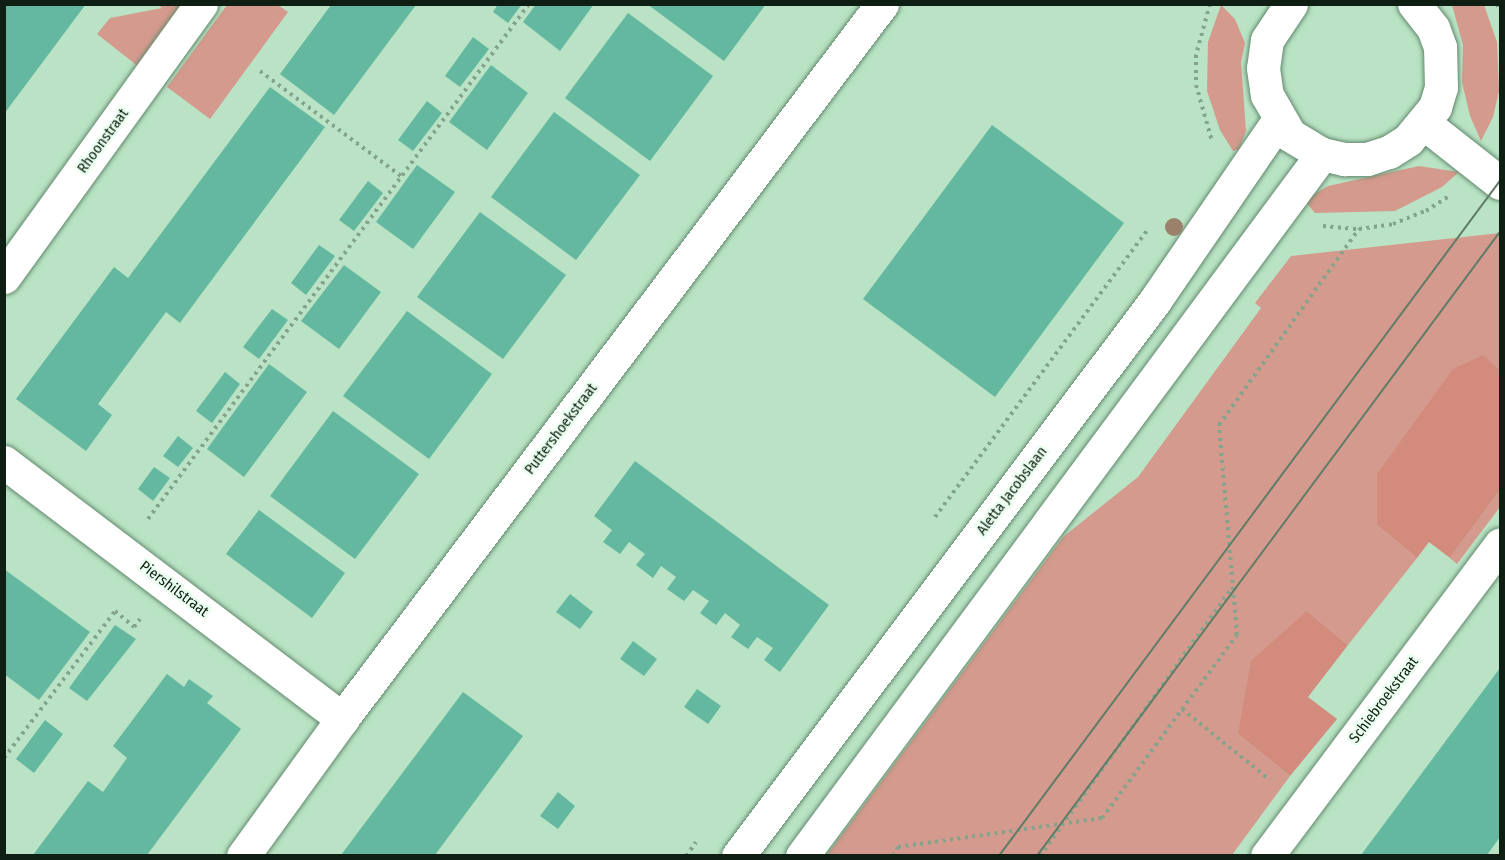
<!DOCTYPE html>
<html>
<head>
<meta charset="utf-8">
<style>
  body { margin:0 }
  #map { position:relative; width:1505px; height:860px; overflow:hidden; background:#b9e3c4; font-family:"Fira Sans Condensed",sans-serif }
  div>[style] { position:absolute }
  .green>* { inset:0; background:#d49a8d }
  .forest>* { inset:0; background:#d28b7c }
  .building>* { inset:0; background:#64b89f }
  .path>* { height:4px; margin-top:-2px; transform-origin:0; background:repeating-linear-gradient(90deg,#83a48b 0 3px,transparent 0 7.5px) }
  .roads { filter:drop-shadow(0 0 2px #62896d) drop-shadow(0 0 2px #62896d) }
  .minor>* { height:33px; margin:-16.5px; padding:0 16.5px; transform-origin:16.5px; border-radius:16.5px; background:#fff }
  .tram>* { height:1.5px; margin:-0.75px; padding:0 0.75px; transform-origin:0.75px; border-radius:0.75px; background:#607c67 }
  .trees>* { width:18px; height:18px; margin:-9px; border-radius:50%; background:#9c816a }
  span { translate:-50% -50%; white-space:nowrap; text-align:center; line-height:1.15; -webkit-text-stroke:5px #e9feee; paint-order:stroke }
  .street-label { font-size:15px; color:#0f1e13 }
  .frame { position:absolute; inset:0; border:6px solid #0f1e13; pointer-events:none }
</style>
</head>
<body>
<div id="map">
  <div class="green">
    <div style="clip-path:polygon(158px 5px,186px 5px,139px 67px,97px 34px,110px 18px,162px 8px)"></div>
    <div style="clip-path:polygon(227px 5px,278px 5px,288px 12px,210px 119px,167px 87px)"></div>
    <div style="clip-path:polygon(1221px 5px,1235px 19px,1245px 43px,1241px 62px,1246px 131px,1239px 149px,1233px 151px,1220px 130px,1207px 91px,1208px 42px)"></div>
    <div style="clip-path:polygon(1452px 5px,1484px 5px,1497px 42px,1499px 91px,1493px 117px,1481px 141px,1470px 116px,1462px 82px,1463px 45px)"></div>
    <div style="clip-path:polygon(1419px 166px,1459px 172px,1442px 187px,1395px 211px,1315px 213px,1304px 200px,1328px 186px)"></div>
    <div style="clip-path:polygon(1500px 233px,1500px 370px,1483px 356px,1377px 525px,1417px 558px,1348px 645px,1307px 611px,1238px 734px,1290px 776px,1232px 855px,826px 856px,1063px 537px,1138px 477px,1261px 308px,1255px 303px,1291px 256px)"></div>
    <div style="clip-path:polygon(1500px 490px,1500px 507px,1457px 564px,1450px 558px)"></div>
  </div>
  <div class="forest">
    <div style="clip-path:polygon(1483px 355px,1500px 370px,1500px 490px,1450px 558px,1429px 542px,1417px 558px,1377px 525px,1377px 474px,1453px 369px)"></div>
    <div style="clip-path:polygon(1307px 611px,1348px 645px,1308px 697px,1337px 719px,1290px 776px,1238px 734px,1251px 661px)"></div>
  </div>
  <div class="building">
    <div style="clip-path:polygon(4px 4px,86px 4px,4px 114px)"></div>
    <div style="clip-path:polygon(498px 4px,522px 4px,508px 23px,493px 12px)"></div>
    <div style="clip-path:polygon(536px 4px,594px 4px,560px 51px,523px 22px)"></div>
    <div style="clip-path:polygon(647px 4px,766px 4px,724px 61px)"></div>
    <div style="clip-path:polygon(331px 5px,416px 5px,334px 115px,280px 74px)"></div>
    <div style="clip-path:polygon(628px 13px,713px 76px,650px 161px,565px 98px)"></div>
    <div style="clip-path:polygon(473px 37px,489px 49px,460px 87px,445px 76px)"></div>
    <div style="clip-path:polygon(491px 65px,528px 93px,487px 150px,449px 122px)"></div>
    <div style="clip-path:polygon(270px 87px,325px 127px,182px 320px,180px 323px,166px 312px,98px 404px,112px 415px,86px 451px,16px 399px,114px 267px,128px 278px)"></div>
    <div style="clip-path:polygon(427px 101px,442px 113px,413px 151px,398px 140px)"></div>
    <div style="clip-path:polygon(554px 112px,640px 175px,576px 260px,491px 197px)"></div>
    <div style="clip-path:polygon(992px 125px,1124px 223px,995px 397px,863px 299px)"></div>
    <div style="clip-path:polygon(417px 165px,455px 192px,413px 249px,376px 222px)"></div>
    <div style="clip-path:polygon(368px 181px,383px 193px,354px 231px,339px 220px)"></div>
    <div style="clip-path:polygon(480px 212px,566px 275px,503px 359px,417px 297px)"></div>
    <div style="clip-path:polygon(319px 245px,335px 256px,306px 295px,291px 283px)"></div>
    <div style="clip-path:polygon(344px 265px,381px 292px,339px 349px,301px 321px)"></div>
    <div style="clip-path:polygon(272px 309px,288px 320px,259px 359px,243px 347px)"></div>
    <div style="clip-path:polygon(407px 311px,492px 374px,429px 459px,343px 396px)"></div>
    <div style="clip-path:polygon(269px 364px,307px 392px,244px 477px,207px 449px)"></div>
    <div style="clip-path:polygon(225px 372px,240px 384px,212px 423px,196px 411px)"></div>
    <div style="clip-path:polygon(333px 411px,419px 474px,355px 559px,270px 496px)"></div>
    <div style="clip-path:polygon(178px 436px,193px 448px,178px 467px,163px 456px)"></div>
    <div style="clip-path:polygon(635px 461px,829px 605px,780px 672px,764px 660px,773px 648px,757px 637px,748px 649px,731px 637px,740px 625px,725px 613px,716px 625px,700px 613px,709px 601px,693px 590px,684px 601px,667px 589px,676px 577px,661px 566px,653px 578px,636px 565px,645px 554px,629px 542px,620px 554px,603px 542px,612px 530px,594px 516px)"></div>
    <div style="clip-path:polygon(154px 467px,170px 478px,153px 501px,138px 489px)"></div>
    <div style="clip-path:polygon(259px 510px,345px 573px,312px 618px,226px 554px)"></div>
    <div style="clip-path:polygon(4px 569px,90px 632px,39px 700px,4px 674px)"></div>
    <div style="clip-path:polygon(570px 594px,593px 612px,580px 629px,556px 612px)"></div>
    <div style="clip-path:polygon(115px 625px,136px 639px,87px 701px,69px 688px)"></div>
    <div style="clip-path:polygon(633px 641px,657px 659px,644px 676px,620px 659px)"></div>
    <div style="clip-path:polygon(1500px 668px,1500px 837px,1487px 855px,1361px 855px)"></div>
    <div style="clip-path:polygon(167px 674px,184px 687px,189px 679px,213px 696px,207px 703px,241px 729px,147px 855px,33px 855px,88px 781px,103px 792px,127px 758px,113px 746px)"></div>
    <div style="clip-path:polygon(697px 689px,721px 706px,708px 724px,684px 707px)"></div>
    <div style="clip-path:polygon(463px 692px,523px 736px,435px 855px,341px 855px)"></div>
    <div style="clip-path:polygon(45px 720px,63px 734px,34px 773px,16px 759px)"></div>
    <div style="clip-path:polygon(558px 792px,575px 806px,558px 829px,540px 816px)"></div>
  </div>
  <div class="path">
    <div style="left:1210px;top:4px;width:53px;rotate:105.4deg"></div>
    <div style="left:1196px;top:55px;width:30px;rotate:90deg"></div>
    <div style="left:1196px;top:85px;width:58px;rotate:74.1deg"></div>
    <div style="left:1497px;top:4px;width:7px;rotate:63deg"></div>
    <div style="left:260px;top:71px;width:176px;rotate:36.7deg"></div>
    <div style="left:1323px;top:226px;width:36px;rotate:5deg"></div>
    <div style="left:1359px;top:229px;width:34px;rotate:-8deg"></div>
    <div style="left:1393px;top:224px;width:35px;rotate:-22deg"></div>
    <div style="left:1426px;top:211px;width:27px;rotate:-33deg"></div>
    <div style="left:935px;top:517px;width:356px;rotate:-53.5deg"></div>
    <div style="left:148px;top:519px;width:641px;rotate:-53.51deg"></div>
    <div style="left:1182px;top:709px;width:113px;rotate:38.9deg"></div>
    <div style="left:4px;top:758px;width:184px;rotate:-52.9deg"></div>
    <div style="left:115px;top:611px;width:25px;rotate:40deg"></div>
    <div style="left:134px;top:627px;width:10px;rotate:-53deg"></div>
    <div style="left:686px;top:856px;width:17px;rotate:-54deg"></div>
    <div style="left:893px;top:856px;width:10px;rotate:-61deg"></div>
    <div style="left:898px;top:847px;width:206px;rotate:-8.1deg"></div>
    <div style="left:1102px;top:818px;width:227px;rotate:-53.6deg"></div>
    <div style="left:1237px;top:635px;width:211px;rotate:-94.9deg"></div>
    <div style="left:1219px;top:425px;width:241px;rotate:-54.5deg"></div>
    <div style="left:1040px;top:856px;width:330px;rotate:-54.4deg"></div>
  </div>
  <div class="roads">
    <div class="minor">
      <div style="left:1291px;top:4px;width:43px;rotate:123.7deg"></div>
      <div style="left:1267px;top:40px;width:28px;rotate:98deg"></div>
      <div style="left:1263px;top:68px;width:27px;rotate:82deg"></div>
      <div style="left:1267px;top:95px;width:46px;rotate:60.1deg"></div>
      <div style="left:1290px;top:135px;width:37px;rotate:31deg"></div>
      <div style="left:1322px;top:154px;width:23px;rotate:13deg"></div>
      <div style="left:1344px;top:159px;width:23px"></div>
      <div style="left:1367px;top:159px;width:23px;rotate:-18deg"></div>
      <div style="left:1389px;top:152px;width:22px;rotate:-32deg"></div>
      <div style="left:1408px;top:140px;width:43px;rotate:-50.7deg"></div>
      <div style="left:1435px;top:107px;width:21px;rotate:-73deg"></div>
      <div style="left:1441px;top:87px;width:40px;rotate:-91.4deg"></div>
      <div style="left:1440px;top:47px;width:20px;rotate:-110deg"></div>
      <div style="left:1433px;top:28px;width:31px;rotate:-128deg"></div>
      <div style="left:1425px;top:124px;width:95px;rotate:38.2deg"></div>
      <div style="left:4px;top:277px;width:337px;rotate:-54.2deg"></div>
      <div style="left:4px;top:462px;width:425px;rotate:37.2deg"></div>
      <div style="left:243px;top:856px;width:169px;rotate:-54.1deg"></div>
      <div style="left:342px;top:719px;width:896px;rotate:-52.94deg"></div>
      <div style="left:738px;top:856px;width:693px;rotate:-53.1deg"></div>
      <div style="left:1154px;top:302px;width:219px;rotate:-55.6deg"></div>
      <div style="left:802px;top:856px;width:874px;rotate:-53.47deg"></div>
      <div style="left:1267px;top:856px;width:389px;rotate:-53.2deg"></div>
    </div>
  </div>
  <div class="tram">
    <div style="left:999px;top:856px;width:841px;rotate:-53.42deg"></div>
    <div style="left:1037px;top:856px;width:777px;rotate:-53.43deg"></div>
  </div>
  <div class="trees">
    <div style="left:1174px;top:227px"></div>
  </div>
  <div class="street-label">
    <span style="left:103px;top:141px;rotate:-54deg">Rhoonstraat</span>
    <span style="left:561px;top:429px;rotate:-53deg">Puttershoekstraat</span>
    <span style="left:1012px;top:491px;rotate:-53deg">Aletta Jacobslaan</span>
    <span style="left:174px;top:589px;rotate:37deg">Piershilstraat</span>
    <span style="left:1384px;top:700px;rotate:-53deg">Schiebroekstraat</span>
  </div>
  <div class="frame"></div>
</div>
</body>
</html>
